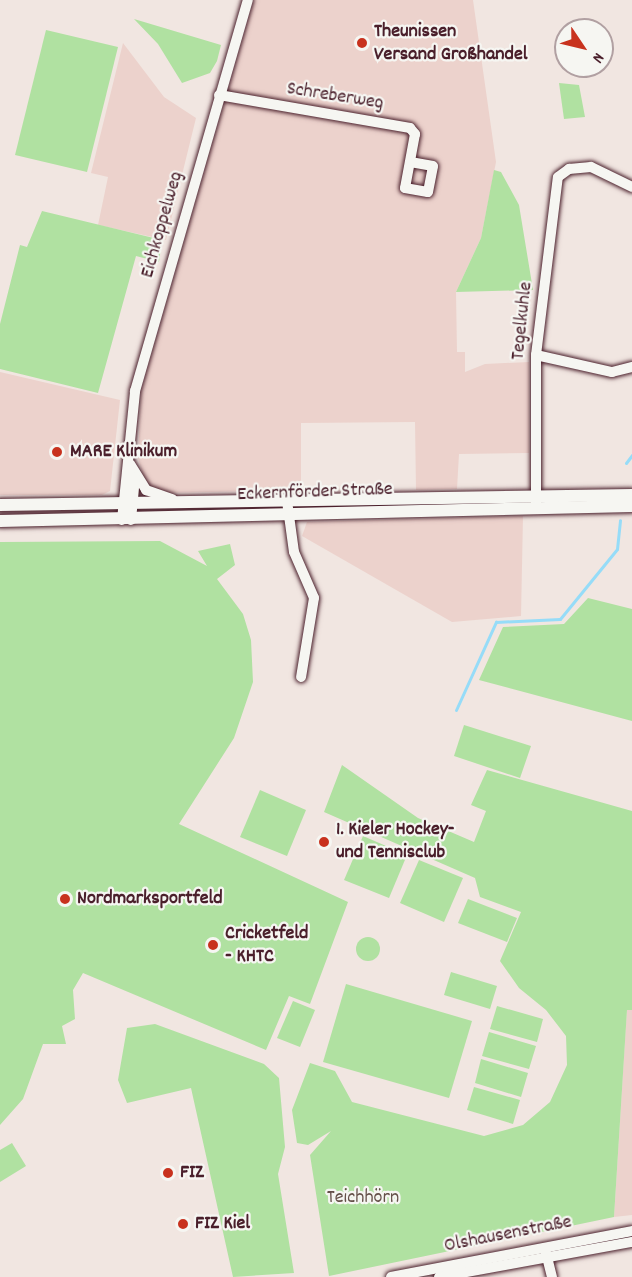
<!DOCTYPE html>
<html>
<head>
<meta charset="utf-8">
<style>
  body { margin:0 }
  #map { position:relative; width:632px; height:1277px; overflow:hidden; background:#f1e6e1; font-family:Dekko,sans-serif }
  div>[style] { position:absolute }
  .built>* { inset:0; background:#ecd2cc }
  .green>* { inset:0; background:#b0e1a1 }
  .round { border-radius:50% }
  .stream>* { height:3px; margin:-1.5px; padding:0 1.5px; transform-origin:1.5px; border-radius:1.5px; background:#96dcf8 }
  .roads { filter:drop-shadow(0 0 2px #4a1f2b) drop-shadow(0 0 2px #4a1f2b) }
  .minor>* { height:10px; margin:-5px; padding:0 5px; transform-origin:5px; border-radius:5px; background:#f6f6f2 }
  .major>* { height:12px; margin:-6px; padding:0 6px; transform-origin:6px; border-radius:6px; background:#f6f6f2 }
  .dots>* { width:16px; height:16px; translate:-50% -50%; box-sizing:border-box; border:3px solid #f6f6f2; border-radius:50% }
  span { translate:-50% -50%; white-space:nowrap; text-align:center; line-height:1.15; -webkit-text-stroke:4.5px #f6f6f2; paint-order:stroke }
  .poi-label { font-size:20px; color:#4a1f2b; font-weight:700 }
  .left { translate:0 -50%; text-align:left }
  .street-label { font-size:20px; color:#4a1f2b }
  .park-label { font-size:20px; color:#645048 }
  .north { position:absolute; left:554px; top:18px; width:60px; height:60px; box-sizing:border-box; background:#f6f6f2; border:2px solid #b1a0a2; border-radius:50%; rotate:125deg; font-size:16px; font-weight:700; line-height:24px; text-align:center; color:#4a1f2b }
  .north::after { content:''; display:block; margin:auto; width:21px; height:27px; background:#c8321e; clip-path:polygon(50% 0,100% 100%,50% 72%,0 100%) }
</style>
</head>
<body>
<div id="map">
  <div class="built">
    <div style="clip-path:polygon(254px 0,473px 0,496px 162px,481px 238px,456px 292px,457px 352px,465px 352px,465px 372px,485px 364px,529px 362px,529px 453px,459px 454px,457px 489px,416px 490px,415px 422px,301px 423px,301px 490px,159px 493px,145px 482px,138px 458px,141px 391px)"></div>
    <div style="clip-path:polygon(123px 43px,164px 97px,196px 118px,166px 240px,98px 225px,108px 177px,91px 173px)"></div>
    <div style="clip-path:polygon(0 372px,120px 400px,110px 491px,102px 495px,0 495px)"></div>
    <div style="clip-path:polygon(523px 516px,521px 616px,452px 622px,302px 536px,307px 522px)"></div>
    <div style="clip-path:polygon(627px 1009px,632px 1010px,632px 1215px,614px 1217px)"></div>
  </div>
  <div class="green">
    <div style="clip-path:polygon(134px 19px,221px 45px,217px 61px,210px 73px,182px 83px,158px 44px)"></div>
    <div style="clip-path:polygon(46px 30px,118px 47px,87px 172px,15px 155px)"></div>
    <div style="clip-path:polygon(559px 83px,579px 85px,585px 117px,564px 119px)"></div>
    <div style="clip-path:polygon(494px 170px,501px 172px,519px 205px,533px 290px,456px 292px,481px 238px)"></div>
    <div style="clip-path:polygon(42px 211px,162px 240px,159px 262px,136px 256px,98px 393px,0 369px,0 324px,20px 245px,27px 247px)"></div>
    <div style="clip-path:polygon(160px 541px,207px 566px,198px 551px,230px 544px,235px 565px,217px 579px,243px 614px,251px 640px,253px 682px,234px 738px,179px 824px,348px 902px,310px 1004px,289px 996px,266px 1050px,83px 973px,73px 990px,75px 1019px,62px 1026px,66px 1044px,43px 1044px,23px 1099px,0 1125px,0 542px)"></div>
    <div style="clip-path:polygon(588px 598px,632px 609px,632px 721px,479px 680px,503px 627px,564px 624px)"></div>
    <div style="clip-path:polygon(464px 725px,531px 746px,520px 778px,454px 756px)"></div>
    <div style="clip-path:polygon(342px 765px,418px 818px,474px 842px,486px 811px,471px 805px,487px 770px,632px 811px,632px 1010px,627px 1010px,614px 1217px,329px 1276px,310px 1155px,331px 1131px,308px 1145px,297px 1143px,292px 1110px,310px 1063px,335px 1071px,352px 1102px,484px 1136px,523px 1125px,550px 1102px,567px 1065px,566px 1036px,546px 1010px,519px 988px,500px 961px,521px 912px,480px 897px,475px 878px,324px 812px)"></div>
    <div style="clip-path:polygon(260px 790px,306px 810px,287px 856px,240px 837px)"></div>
    <div style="clip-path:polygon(363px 836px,407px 855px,389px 898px,344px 880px)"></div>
    <div style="clip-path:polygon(419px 860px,463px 878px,444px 922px,400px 903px)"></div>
    <div style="clip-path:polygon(468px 899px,517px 918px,507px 942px,458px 923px)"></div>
    <div class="round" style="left:356px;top:937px;width:24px;height:24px"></div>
    <div style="clip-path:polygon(451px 972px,497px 986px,490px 1009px,444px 995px)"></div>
    <div style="clip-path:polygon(346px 984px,472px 1021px,449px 1098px,323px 1062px)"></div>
    <div style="clip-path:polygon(293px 1001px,315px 1010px,300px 1047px,277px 1038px)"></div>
    <div style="clip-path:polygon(497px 1006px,543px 1019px,537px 1042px,490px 1029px)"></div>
    <div style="clip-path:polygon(155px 1024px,264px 1064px,279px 1078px,285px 1147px,278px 1174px,294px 1273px,233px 1277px,191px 1088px,127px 1103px,118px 1080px,127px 1028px)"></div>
    <div style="clip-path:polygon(489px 1032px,536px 1046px,529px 1069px,482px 1056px)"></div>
    <div style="clip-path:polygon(481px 1059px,528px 1073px,521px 1097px,475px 1083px)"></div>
    <div style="clip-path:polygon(474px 1087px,520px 1100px,513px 1124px,467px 1110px)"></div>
    <div style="clip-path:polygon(12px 1143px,26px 1166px,0 1182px,0 1150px)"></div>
  </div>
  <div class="stream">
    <div style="left:626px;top:463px;width:10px;rotate:-53deg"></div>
    <div style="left:456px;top:710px;width:97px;rotate:-65.6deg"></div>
    <div style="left:496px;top:622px;width:64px;rotate:-2.7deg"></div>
    <div style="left:560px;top:619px;width:90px;rotate:-50.8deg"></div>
    <div style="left:617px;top:549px;width:29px;rotate:-84deg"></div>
  </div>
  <div class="roads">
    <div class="minor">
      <div style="left:219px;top:95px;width:194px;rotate:9.8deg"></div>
      <div style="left:410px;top:128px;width:8px;rotate:50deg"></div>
      <div style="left:415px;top:134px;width:55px;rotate:100.5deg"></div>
      <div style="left:405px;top:188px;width:23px;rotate:10deg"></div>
      <div style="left:428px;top:192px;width:26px;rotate:-79deg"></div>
      <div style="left:433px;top:166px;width:23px;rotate:-170deg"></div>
      <div style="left:536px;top:355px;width:78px;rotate:12.6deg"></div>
      <div style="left:612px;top:372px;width:21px;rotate:-14deg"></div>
      <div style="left:130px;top:464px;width:31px;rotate:58deg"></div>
      <div style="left:146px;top:490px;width:28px;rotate:19deg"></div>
      <div style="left:287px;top:501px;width:51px;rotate:82.2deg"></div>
      <div style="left:294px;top:552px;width:50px;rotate:66.5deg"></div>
      <div style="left:314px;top:598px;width:80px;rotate:99.3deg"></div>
      <div style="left:536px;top:505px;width:150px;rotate:-90deg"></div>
      <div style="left:536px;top:355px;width:179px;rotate:-83deg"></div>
      <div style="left:558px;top:177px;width:14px;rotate:-36deg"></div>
      <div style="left:569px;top:169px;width:22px;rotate:-5deg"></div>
      <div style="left:591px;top:167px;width:46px;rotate:26deg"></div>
      <div style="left:122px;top:520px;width:130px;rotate:-84.2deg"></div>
      <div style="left:135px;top:391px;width:407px;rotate:-73.9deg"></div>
      <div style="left:131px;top:520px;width:43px;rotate:-84.7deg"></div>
      <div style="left:545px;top:1249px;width:29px;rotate:76deg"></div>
      <div style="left:391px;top:1277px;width:245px;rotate:-10.8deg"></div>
      <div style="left:439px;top:1277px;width:196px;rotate:-10.3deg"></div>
    </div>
    <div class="major">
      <div style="left:0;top:505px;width:632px;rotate:-0.91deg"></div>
      <div style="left:0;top:521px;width:632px;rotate:-1.36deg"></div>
    </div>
  </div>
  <div class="dots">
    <div style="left:362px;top:43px;background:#c8321e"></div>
    <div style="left:57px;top:452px;background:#c8321e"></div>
    <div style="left:324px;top:842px;background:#c8321e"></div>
    <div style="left:65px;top:899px;background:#c8321e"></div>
    <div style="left:213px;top:945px;background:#c8321e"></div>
    <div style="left:168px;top:1173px;background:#c8321e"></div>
    <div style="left:183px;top:1224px;background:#c8321e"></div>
  </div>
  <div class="poi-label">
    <span class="left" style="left:374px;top:44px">Theunissen<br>Versand Großhandel</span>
    <span class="left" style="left:70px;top:452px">MARE Klinikum</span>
    <span class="left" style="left:336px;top:842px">1. Kieler Hockey-<br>und Tennisclub</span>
    <span class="left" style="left:77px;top:899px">Nordmarksportfeld</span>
    <span class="left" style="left:225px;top:946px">Cricketfeld<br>- KHTC</span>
    <span class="left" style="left:180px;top:1173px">FIZ</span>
    <span class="left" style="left:195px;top:1224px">FIZ Kiel</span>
  </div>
  <div class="street-label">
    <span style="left:335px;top:97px;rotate:9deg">Schreberweg</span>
    <span style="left:163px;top:225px;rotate:-74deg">Eichkoppelweg</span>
    <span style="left:523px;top:321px;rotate:-84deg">Tegelkuhle</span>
    <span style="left:315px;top:493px;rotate:-2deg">Eckernförder Straße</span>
    <span style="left:508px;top:1235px;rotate:-11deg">Olshausenstraße</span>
  </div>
  <div class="park-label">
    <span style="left:363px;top:1198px">Teichhörn</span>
  </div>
  <div class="north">N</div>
</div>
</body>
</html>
